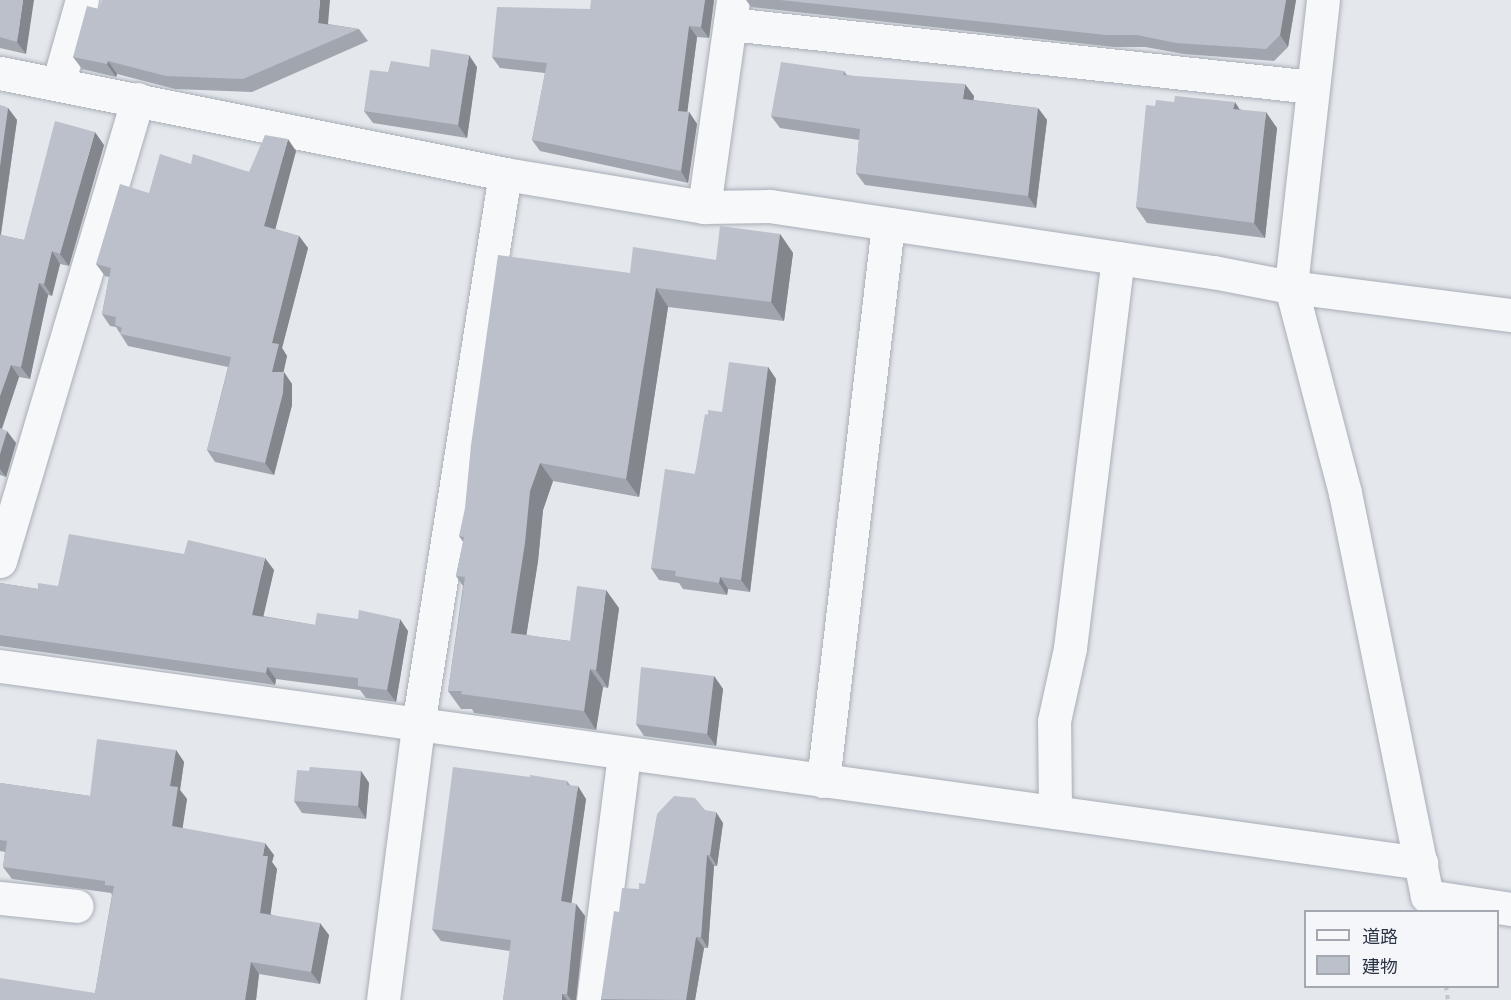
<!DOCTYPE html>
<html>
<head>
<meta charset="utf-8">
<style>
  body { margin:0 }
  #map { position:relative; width:1511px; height:1000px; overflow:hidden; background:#e4e7ec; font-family:Helvetica,"Noto Sans JP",sans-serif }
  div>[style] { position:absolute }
  .path>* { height:4px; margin-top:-2px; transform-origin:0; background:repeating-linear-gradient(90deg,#c2c5cb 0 4.5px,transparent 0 9px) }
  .roads { filter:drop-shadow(0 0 2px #a9aeb7) drop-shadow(0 0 2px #a9aeb7) }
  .street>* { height:33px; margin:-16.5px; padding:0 16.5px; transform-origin:16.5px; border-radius:16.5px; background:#f7f8fa }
  .wall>* { inset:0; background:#a1a5ae }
  .shaded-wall>* { inset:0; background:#83868d }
  .building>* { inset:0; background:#bbc0ca }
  span { translate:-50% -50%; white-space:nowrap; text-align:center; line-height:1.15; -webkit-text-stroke:6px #f4f6f9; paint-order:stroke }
  .legend { position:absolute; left:1304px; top:910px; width:195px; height:78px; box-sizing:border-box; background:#f4f6f9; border:2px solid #a4a8b1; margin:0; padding:8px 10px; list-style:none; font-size:18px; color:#2b3445 }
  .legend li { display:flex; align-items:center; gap:12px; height:30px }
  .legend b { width:30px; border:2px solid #a4a8b1 }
</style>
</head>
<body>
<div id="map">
  <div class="path">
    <div style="left:1446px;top:986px;width:14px;rotate:82deg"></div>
  </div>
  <div class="roads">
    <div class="street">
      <div style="left:1323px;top:0;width:289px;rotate:96.4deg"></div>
      <div style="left:1291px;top:287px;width:213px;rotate:75.3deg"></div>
      <div style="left:1345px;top:493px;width:411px;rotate:78.5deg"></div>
      <div style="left:1427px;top:896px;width:85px;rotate:8.8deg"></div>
      <div style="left:730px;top:24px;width:586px;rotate:6.17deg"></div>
      <div style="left:0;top:73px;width:515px;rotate:11.31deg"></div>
      <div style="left:505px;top:174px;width:202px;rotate:9.4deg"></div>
      <div style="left:704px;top:207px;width:66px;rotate:-0.9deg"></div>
      <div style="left:770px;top:206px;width:448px;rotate:8.5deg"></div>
      <div style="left:1213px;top:272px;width:79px;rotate:10.9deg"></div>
      <div style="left:1291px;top:287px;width:222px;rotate:7.3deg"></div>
      <div style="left:58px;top:84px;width:87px;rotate:-74.1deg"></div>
      <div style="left:704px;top:207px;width:209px;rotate:-82deg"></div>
      <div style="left:0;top:561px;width:482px;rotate:-73.4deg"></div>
      <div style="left:0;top:666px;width:1435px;rotate:7.89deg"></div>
      <div style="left:823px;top:781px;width:561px;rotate:-83.34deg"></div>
      <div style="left:1055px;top:812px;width:91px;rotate:-90.6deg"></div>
      <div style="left:1054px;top:721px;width:75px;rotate:-77.6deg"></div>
      <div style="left:1070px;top:648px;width:393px;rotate:-83deg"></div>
      <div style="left:0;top:898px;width:77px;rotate:5.9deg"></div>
      <div style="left:383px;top:1000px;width:277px;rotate:-82.7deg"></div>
      <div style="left:418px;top:725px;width:558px;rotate:-81.03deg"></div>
      <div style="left:593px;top:1000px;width:248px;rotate:-82.8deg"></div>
    </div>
  </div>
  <div class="wall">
    <div style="clip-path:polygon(0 0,26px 54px,0 48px)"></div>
    <div style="clip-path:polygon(714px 0,709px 38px,697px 37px,687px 112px,689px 112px,697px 124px,688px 183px,540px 151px,532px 140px,545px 73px,500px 68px,492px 57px,590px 9px)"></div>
    <div style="clip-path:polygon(746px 0,1296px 0,1288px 47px,1274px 61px,1184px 54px,1145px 47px,1114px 47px,751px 7px)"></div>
    <div style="clip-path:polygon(99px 9px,328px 24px,359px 29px,368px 41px,252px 92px,175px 89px,117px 74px,116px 77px,82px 69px,73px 57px)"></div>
    <div style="clip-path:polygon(429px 67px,477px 67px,467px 138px,373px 123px,364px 111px,388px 72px)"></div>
    <div style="clip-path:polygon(844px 71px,847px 75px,974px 96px,973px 100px,1038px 108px,1047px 120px,1036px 208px,865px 185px,856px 173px,859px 140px,780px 128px,771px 116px)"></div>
    <div style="clip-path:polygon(0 105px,8px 108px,17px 120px,1px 235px,24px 240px,104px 145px,69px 266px,60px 264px,52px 296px,48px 295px,30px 379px,19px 377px,2px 429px,16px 443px,6px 477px,0 475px)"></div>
    <div style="clip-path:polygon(1155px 106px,1240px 109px,1277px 128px,1265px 238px,1147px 223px,1136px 207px)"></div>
    <div style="clip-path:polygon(296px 151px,275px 229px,299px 236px,308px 248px,282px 348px,287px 356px,283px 372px,292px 384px,292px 405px,274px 475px,215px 462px,207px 450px,228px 367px,128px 346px,116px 327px,110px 326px,102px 314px,109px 277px,105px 276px,96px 264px,149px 193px,191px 164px,249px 172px)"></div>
    <div style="clip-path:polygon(780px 234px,793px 253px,784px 321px,668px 307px,639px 497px,553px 481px,543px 510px,538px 561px,526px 635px,570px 641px,619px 608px,608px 688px,603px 687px,596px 730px,474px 713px,472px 709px,461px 709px,448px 691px,463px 586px,456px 576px,463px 542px,459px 536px,630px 273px,716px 260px)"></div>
    <div style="clip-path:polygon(768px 367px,776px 379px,750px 592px,728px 589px,727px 595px,683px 589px,679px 583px,659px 580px,651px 568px,695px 474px,708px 415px,722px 412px)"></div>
    <div style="clip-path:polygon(274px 570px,263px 616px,315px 625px,408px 631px,396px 702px,366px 698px,360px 690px,276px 679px,275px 685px,0 646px,0 583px,38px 589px,58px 586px)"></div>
    <div style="clip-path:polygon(714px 676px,723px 689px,716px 746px,644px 736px,636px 724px)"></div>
    <div style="clip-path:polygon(176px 750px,184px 762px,180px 790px,187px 799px,182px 828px,274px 855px,272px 862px,277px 869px,270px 914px,329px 935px,320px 984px,259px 974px,256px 1000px,0 1000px,95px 993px,112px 895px,111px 893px,12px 879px,3px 867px,5px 852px,0 851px,0 783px,90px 796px)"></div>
    <div style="clip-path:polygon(309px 771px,361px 771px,369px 783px,366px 819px,302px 813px,294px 801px)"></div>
    <div style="clip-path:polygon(530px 777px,567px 781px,570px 785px,586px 799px,571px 903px,576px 904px,585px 916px,576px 1000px,503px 1000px,510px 951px,441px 941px,432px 929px)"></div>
    <div style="clip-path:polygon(705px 810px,723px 823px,717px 866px,714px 866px,708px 948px,704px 948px,695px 1000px,601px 1000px,619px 912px,639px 889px,645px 884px)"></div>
  </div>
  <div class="shaded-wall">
    <div style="clip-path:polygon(23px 0,34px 0,26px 54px,17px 42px)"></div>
    <div style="clip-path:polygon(320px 0,330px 0,327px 36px,318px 23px)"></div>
    <div style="clip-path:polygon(705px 0,714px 0,709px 38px,701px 27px)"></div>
    <div style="clip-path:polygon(1286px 0,1296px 0,1288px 47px,1280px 35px)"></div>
    <div style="clip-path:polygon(689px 26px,697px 37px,686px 122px,678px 111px)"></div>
    <div style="clip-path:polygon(469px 55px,477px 67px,467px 138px,458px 125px)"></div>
    <div style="clip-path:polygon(108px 61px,117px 74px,116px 77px,107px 64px)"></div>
    <div style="clip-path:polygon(965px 84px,974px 96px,972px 111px,963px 99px)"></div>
    <div style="clip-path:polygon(1235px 102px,1245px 118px,1233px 109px)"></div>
    <div style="clip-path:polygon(8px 108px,17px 120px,0 239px,0 166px)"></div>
    <div style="clip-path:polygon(1038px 108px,1047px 120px,1036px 208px,1028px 196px)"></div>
    <div style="clip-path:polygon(689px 112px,697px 124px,688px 183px,681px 171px)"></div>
    <div style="clip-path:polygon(1266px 112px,1277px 128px,1265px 238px,1254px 223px)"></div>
    <div style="clip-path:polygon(95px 132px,104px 145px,69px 266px,60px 254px)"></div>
    <div style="clip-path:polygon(288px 139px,296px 151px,273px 238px,264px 226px)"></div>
    <div style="clip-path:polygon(780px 234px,793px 253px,784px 321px,771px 302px)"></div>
    <div style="clip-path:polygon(299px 236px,308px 248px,282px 348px,287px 356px,281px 384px,272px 372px,272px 343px)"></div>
    <div style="clip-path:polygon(52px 251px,60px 264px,52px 296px,44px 284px)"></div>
    <div style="clip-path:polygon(39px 283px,48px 295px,30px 379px,21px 367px)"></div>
    <div style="clip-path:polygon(656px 288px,668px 307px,639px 497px,626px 479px)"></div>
    <div style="clip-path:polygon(11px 365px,19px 377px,0 434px,0 396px)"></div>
    <div style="clip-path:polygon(768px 367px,776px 379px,750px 592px,741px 580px)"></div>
    <div style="clip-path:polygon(284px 372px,292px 384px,292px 405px,274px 475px,265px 463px)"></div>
    <div style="clip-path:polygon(7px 431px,16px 443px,6px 477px,0 469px,0 454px)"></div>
    <div style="clip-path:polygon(540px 463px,553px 481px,543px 510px,538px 561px,524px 651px,511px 633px,530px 491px)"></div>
    <div style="clip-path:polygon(265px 558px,274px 570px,261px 627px,252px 615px)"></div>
    <div style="clip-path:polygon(720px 577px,728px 589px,727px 595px,719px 583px)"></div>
    <div style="clip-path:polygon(606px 590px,619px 608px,608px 688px,596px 670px)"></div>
    <div style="clip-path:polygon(400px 619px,408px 631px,396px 702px,387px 690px)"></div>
    <div style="clip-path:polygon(267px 667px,276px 679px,275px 685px,266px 673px)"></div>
    <div style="clip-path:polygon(590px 669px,603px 687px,596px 730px,584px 711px)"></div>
    <div style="clip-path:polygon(714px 676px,723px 689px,716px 746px,707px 734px)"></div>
    <div style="clip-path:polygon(176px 750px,184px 762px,180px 790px,187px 799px,181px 839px,172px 826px,170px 786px)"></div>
    <div style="clip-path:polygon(361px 771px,369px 783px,366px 819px,358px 806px)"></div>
    <div style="clip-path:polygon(578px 786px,586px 799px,570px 914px,561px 901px)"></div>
    <div style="clip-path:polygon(716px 812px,723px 823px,717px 866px,710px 855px)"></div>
    <div style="clip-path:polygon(265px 843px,274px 855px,272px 862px,277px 869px,269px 925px,260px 913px,263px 856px)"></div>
    <div style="clip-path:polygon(707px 855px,714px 866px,708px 948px,701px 937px)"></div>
    <div style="clip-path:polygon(576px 904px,585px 916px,576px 1000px,571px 1000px,567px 994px)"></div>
    <div style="clip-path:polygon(320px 923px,329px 935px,320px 984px,311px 972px)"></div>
    <div style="clip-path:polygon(696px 937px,704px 948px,695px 1000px,686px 1000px)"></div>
    <div style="clip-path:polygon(251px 962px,259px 974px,256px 1000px,245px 1000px)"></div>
    <div style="clip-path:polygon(562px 994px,567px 1000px,562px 1000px)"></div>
  </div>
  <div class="building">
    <div style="clip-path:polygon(0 0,23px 0,17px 42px,0 37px)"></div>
    <div style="clip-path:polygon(102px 0,320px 0,318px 23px,359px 29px,243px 79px,166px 76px,108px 61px,107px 64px,73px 57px,87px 6px,99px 9px)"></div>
    <div style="clip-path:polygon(591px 0,705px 0,701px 27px,689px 26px,678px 111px,689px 112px,681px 171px,532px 140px,547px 63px,492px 57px,497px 7px,590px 9px)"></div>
    <div style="clip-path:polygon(780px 0,1286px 0,1280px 35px,1266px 49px,1176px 43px,1137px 35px,1106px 35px)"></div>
    <div style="clip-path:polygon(431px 49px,469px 55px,458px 125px,364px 111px,370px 70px,388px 72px,391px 61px,429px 67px)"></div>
    <div style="clip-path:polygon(781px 62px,844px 71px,843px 75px,965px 84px,963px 99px,1038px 108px,1028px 196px,856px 173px,860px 129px,771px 116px)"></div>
    <div style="clip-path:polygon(1175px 96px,1235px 102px,1233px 109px,1266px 112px,1254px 223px,1136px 207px,1146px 105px,1155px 106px,1156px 100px,1174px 102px)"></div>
    <div style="clip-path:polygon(0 105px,8px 108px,0 166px)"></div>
    <div style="clip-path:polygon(55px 121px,95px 132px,60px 254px,52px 251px,44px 284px,39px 283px,21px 367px,11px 365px,0 396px,0 235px,24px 240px)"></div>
    <div style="clip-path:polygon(265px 135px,288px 139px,264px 226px,299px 236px,272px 343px,279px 344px,272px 372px,284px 372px,283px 393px,265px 463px,207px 450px,231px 357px,120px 334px,122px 328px,115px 325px,116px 317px,102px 314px,111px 268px,96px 264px,120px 184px,149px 193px,160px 154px,191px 164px,193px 154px,249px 172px)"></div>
    <div style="clip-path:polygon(720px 226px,780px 234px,771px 302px,656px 288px,626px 479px,540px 463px,530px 491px,525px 543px,511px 633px,570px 641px,577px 586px,606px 590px,596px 670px,590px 669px,584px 711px,461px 694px,462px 691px,448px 691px,465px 577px,456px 576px,464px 537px,459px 536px,465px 508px,471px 445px,498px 255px,630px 273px,633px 247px,716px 260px)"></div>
    <div style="clip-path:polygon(729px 362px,768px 367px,741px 580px,720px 577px,719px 583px,675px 576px,676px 571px,651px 568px,665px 469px,695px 474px,705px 414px,708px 415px,708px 410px,722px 412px)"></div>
    <div style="clip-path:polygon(0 428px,7px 431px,0 454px)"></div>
    <div style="clip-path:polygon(69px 534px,184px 554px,188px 540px,265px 558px,252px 615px,315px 625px,317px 613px,358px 619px,359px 610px,400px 619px,387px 690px,358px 686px,358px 678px,267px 667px,266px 673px,0 635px,0 583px,38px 589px,38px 583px,58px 586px)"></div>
    <div style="clip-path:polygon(641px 667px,714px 676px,707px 734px,636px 724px)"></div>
    <div style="clip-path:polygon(97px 739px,176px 750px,170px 786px,178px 787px,172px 826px,265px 843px,263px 856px,268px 856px,260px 913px,320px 923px,311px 972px,251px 962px,245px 1000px,0 1000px,0 978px,95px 993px,114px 886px,105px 885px,105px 881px,3px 867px,7px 841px,0 840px,0 783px,90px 796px)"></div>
    <div style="clip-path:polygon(310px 767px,361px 771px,358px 806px,294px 801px,297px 770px,309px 771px)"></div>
    <div style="clip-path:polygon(453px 767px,530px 777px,530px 775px,567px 781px,567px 785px,578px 786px,561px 901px,576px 904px,567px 994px,562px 994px,562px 1000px,503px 1000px,511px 940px,432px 929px)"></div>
    <div style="clip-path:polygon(674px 796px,695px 798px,705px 810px,716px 812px,710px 855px,707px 855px,701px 937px,696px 937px,686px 1000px,601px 999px,614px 911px,619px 912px,622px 888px,639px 889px,639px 883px,645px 884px,657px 814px)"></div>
  </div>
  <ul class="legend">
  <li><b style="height:8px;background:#f7f8fa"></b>道路</li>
  <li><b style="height:16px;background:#bbc0ca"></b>建物</li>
  </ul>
</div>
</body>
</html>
